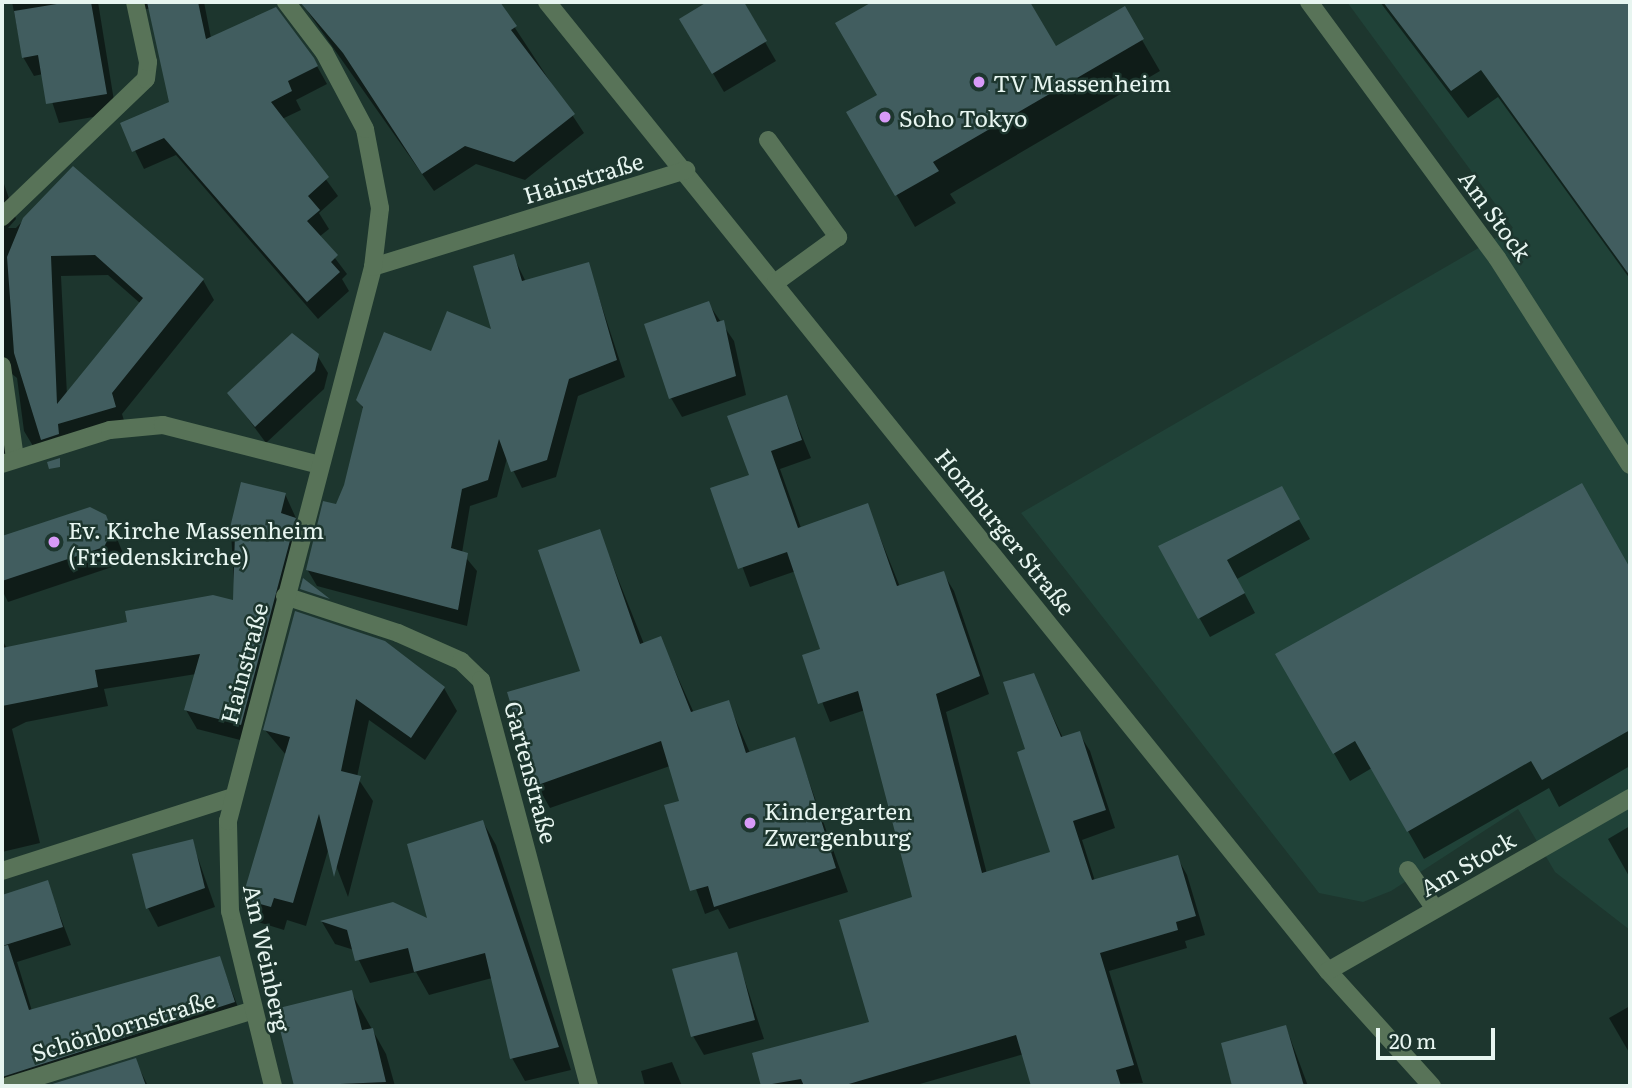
<!DOCTYPE html>
<html>
<head>
<meta charset="utf-8">
<style>
  body { margin:0 }
  #map { position:relative; width:1632px; height:1088px; overflow:hidden; background:#1d362e; font-family:Literata,serif }
  div>[style] { position:absolute }
  .built>* { inset:0; background:#204238 }
  .shadow>* { inset:0; background:#0007 }
  .building>* { inset:0; background:#415d5f }
  .minor>* { height:18px; margin:-9px; padding:0 9px; transform-origin:9px; border-radius:9px; background:#587358 }
  .dots>* { width:19px; height:19px; translate:-50% -50%; box-sizing:border-box; border:4px solid #1d362e; border-radius:50% }
  span { translate:-50% -50%; white-space:nowrap; text-align:center; line-height:1.15; -webkit-text-stroke:5px #1d362e; paint-order:stroke }
  .poi-label { font-size:23px; color:#e7f5f0 }
  .left { translate:0 -50%; text-align:left }
  .street-label { font-size:23px; color:#e7f5f0 }
  .frame { position:absolute; inset:0; border:4px solid #e7f5f0; pointer-events:none }
  .scale { position:absolute; left:1376px; top:1028px; width:119px; height:32px; box-sizing:border-box; border:4px solid #e7f5f0; border-top:0; padding-left:9px; font-size:21px; line-height:24px; white-space:nowrap; color:#e7f5f0; -webkit-text-stroke:5px #1d362e; paint-order:stroke }
</style>
</head>
<body>
<div id="map">
  <div class="built">
    <div style="clip-path:polygon(1347px 2px,1630px 2px,1630px 930px,1555px 872px,1518px 809px,1391px 891px,1363px 902px,1319px 893px,1021px 513px,1513px 228px)"></div>
  </div>
  <div class="shadow">
    <div style="clip-path:polygon(12px 2px,98px 2px,116px 113px,59px 123px,43px 74px,34px 76px,23px 57px)"></div>
    <div style="clip-path:polygon(132px 2px,204px 2px,211px 38px,313px 59px,327px 84px,296px 100px,301px 110px,282px 119px,338px 196px,319px 213px,329px 229px,319px 237px,347px 274px,342px 279px,349px 291px,318px 319px,176px 155px,144px 169px,122px 124px,171px 103px,150px 8px,138px 12px)"></div>
    <div style="clip-path:polygon(301px 2px,498px 2px,584px 133px,525px 180px,476px 164px,434px 191px)"></div>
    <div style="clip-path:polygon(711px 2px,742px 2px,776px 61px,724px 92px,681px 19px)"></div>
    <div style="clip-path:polygon(876px 2px,1028px 2px,1055px 48px,1124px 9px,1160px 71px,950px 194px,956px 203px,915px 227px,849px 113px,879px 96px,838px 24px)"></div>
    <div style="clip-path:polygon(1380px 2px,1630px 2px,1630px 279px,1498px 97px,1468px 118px)"></div>
    <div style="clip-path:polygon(evenodd,73px 168px,203px 280px,214px 300px,122px 414px,126px 427px,36px 451px,24px 431px,17px 378px,12px 374px,2px 388px,2px 178px,16px 219px,8px 228px,16px 228px,73px 168px,108px 275px,141px 304px,67px 395px,61px 276px,108px 275px)"></div>
    <div style="clip-path:polygon(513px 256px,526px 282px,588px 264px,625px 377px,578px 396px,556px 477px,522px 488px,507px 458px,497px 497px,470px 506px,462px 553px,477px 571px,467px 626px,317px 586px,307px 569px,346px 486px,364px 410px,358px 400px,432px 353px,494px 332px)"></div>
    <div style="clip-path:polygon(708px 303px,734px 341px,746px 395px,682px 417px,671px 398px)"></div>
    <div style="clip-path:polygon(317px 355px,328px 373px,324px 389px,266px 443px,229px 393px)"></div>
    <div style="clip-path:polygon(2px 391px,11px 455px,2px 457px)"></div>
    <div style="clip-path:polygon(786px 397px,811px 458px,780px 469px,801px 528px,867px 505px,900px 587px,943px 573px,954px 591px,989px 694px,946px 712px,987px 874px,1052px 853px,1027px 750px,1033px 675px,1063px 738px,1079px 733px,1090px 751px,1115px 828px,1082px 840px,1095px 881px,1177px 857px,1187px 875px,1205px 935px,1185px 941px,1187px 948px,1109px 971px,1143px 1083px,1033px 1086px,1024px 1054px,913px 1086px,763px 1086px,754px 1055px,871px 1023px,914px 898px,865px 710px,830px 722px,804px 656px,822px 650px,796px 571px,750px 587px,713px 489px,751px 476px)"></div>
    <div style="clip-path:polygon(1581px 485px,1630px 571px,1630px 766px,1559px 807px,1549px 788px,1424px 859px,1372px 768px,1350px 781px,1277px 655px)"></div>
    <div style="clip-path:polygon(1281px 488px,1310px 539px,1237px 579px,1255px 613px,1210px 637px,1160px 547px)"></div>
    <div style="clip-path:polygon(285px 494px,305px 538px,252px 743px,197px 729px,186px 710px,196px 674px,104px 689px,108px 706px,26px 722px,12px 729px,40px 843px,2px 852px,2px 639px,7px 649px,235px 602px,231px 532px)"></div>
    <div style="clip-path:polygon(90px 509px,105px 516px,116px 536px,122px 551px,115px 566px,8px 602px,2px 590px,2px 538px)"></div>
    <div style="clip-path:polygon(599px 531px,644px 644px,660px 638px,694px 713px,728px 702px,750px 753px,794px 739px,848px 892px,729px 929px,718px 909px,705px 914px,666px 806px,681px 802px,670px 766px,550px 808px,537px 785px,582px 672px)"></div>
    <div style="clip-path:polygon(296px 613px,444px 688px,457px 711px,425px 760px,369px 720px,357px 777px,373px 801px,348px 897px,329px 847px,306px 926px,287px 920px,284px 930px,258px 922px,244px 899px,286px 755px,265px 730px)"></div>
    <div style="clip-path:polygon(483px 822px,496px 845px,571px 1070px,525px 1081px,512px 1058px,492px 978px,429px 995px,416px 972px,370px 983px,354px 950px,335px 944px,322px 922px,393px 904px,430px 921px)"></div>
    <div style="clip-path:polygon(1630px 826px,1630px 878px,1608px 839px)"></div>
    <div style="clip-path:polygon(192px 841px,215px 907px,158px 927px,148px 908px)"></div>
    <div style="clip-path:polygon(47px 882px,71px 945px,17px 962px,32px 1011px,219px 958px,243px 1020px,2px 1086px,2px 896px)"></div>
    <div style="clip-path:polygon(736px 954px,764px 1039px,704px 1055px,693px 1036px)"></div>
    <div style="clip-path:polygon(351px 992px,386px 1054px,395px 1086px,296px 1086px,277px 1010px)"></div>
    <div style="clip-path:polygon(1630px 1006px,1630px 1054px,1609px 1018px)"></div>
    <div style="clip-path:polygon(1286px 1027px,1308px 1086px,1234px 1086px,1223px 1044px)"></div>
    <div style="clip-path:polygon(135px 1060px,148px 1086px,107px 1086px,101px 1071px)"></div>
    <div style="clip-path:polygon(672px 1062px,682px 1086px,645px 1086px,641px 1071px)"></div>
  </div>
  <div class="building">
    <div style="clip-path:polygon(69px 2px,91px 2px,107px 94px,46px 104px,38px 55px,22px 58px,14px 11px)"></div>
    <div style="clip-path:polygon(147px 2px,198px 2px,206px 39px,276px 7px,314px 58px,318px 66px,288px 81px,292px 91px,271px 102px,329px 177px,308px 196px,320px 210px,307px 221px,338px 255px,331px 262px,340px 272px,307px 302px,164px 138px,132px 152px,120px 123px,169px 102px)"></div>
    <div style="clip-path:polygon(300px 2px,500px 2px,517px 26px,511px 30px,575px 114px,514px 162px,465px 146px,422px 174px,343px 53px)"></div>
    <div style="clip-path:polygon(707px 2px,744px 2px,767px 41px,712px 74px,679px 19px)"></div>
    <div style="clip-path:polygon(872px 2px,1030px 2px,1056px 46px,1125px 6px,1144px 39px,933px 162px,939px 171px,895px 196px,846px 112px,877px 95px,835px 23px)"></div>
    <div style="clip-path:polygon(1383px 2px,1630px 2px,1630px 276px,1481px 70px,1451px 91px)"></div>
    <div style="clip-path:polygon(evenodd,73px 166px,204px 279px,112px 393px,116px 407px,58px 424px,59px 434px,41px 440px,14px 353px,7px 257px,23px 218px,73px 166px,95px 255px,143px 298px,57px 404px,51px 256px,95px 255px)"></div>
    <div style="clip-path:polygon(514px 254px,522px 281px,589px 262px,617px 360px,569px 379px,547px 460px,511px 472px,499px 439px,488px 480px,462px 489px,451px 548px,468px 553px,458px 610px,306px 570px,323px 501px,336px 504px,344px 485px,363px 407px,356px 400px,384px 332px,431px 351px,447px 311px,491px 329px,473px 266px)"></div>
    <div style="clip-path:polygon(709px 301px,717px 322px,724px 320px,736px 376px,669px 399px,644px 324px)"></div>
    <div style="clip-path:polygon(292px 333px,319px 354px,315px 371px,255px 427px,227px 393px)"></div>
    <div style="clip-path:polygon(787px 395px,802px 440px,771px 451px,798px 528px,868px 503px,897px 586px,944px 571px,980px 676px,936px 694px,982px 873px,1050px 852px,1017px 752px,1025px 749px,1003px 682px,1034px 673px,1061px 737px,1080px 731px,1106px 810px,1073px 821px,1092px 880px,1178px 855px,1196px 916px,1176px 922px,1178px 930px,1100px 953px,1134px 1065px,1116px 1070px,1121px 1086px,1031px 1086px,1016px 1035px,842px 1086px,804px 1086px,801px 1079px,761px 1086px,752px 1053px,869px 1022px,839px 920px,912px 897px,858px 691px,818px 704px,802px 655px,820px 649px,787px 552px,738px 569px,710px 488px,749px 475px,727px 416px)"></div>
    <div style="clip-path:polygon(60px 458px,60px 467px,49px 469px,47px 462px)"></div>
    <div style="clip-path:polygon(241px 482px,286px 493px,281px 513px,296px 518px,241px 725px,184px 710px,200px 654px,95px 670px,98px 687px,2px 706px,2px 648px,127px 622px,125px 611px,213px 595px,233px 600px,235px 533px,229px 532px)"></div>
    <div style="clip-path:polygon(1582px 483px,1630px 568px,1630px 730px,1542px 780px,1531px 761px,1407px 832px,1355px 741px,1333px 754px,1275px 654px)"></div>
    <div style="clip-path:polygon(1282px 486px,1300px 519px,1227px 560px,1245px 593px,1198px 619px,1158px 546px)"></div>
    <div style="clip-path:polygon(90px 507px,106px 515px,112px 531px,104px 547px,2px 581px,2px 536px)"></div>
    <div style="clip-path:polygon(600px 529px,640px 644px,661px 636px,691px 712px,729px 700px,746px 753px,795px 737px,836px 868px,714px 907px,708px 886px,690px 891px,664px 805px,679px 801px,661px 741px,535px 786px,507px 692px,580px 671px,538px 550px)"></div>
    <div style="clip-path:polygon(303px 578px,330px 599px,300px 589px)"></div>
    <div style="clip-path:polygon(295px 611px,385px 641px,445px 687px,411px 738px,356px 699px,341px 771px,361px 776px,334px 877px,319px 814px,293px 903px,274px 898px,271px 907px,242px 899px,290px 737px,263px 730px)"></div>
    <div style="clip-path:polygon(483px 820px,559px 1047px,510px 1059px,485px 953px,414px 972px,408px 948px,355px 961px,347px 930px,320px 921px,393px 902px,427px 918px,407px 844px)"></div>
    <div style="clip-path:polygon(193px 839px,205px 888px,146px 909px,132px 854px)"></div>
    <div style="clip-path:polygon(48px 880px,63px 927px,2px 946px,2px 895px)"></div>
    <div style="clip-path:polygon(8px 945px,29px 1010px,220px 956px,235px 1002px,2px 1077px,2px 946px)"></div>
    <div style="clip-path:polygon(737px 952px,755px 1020px,691px 1037px,672px 969px)"></div>
    <div style="clip-path:polygon(352px 990px,362px 1030px,373px 1028px,386px 1082px,294px 1086px,275px 1009px)"></div>
    <div style="clip-path:polygon(1286px 1025px,1304px 1086px,1232px 1086px,1221px 1043px)"></div>
    <div style="clip-path:polygon(136px 1058px,146px 1086px,46px 1086px)"></div>
  </div>
  <div class="minor">
    <div style="left:547px;top:2px;width:1245px;rotate:51.13deg"></div>
    <div style="left:1328px;top:971px;width:155px;rotate:47.9deg"></div>
    <div style="left:1309px;top:2px;width:318px;rotate:53.7deg"></div>
    <div style="left:1497px;top:258px;width:246px;rotate:57.3deg"></div>
    <div style="left:768px;top:140px;width:120px;rotate:54.2deg"></div>
    <div style="left:838px;top:237px;width:77px;rotate:144deg"></div>
    <div style="left:2px;top:217px;width:199px;rotate:-43.8deg"></div>
    <div style="left:146px;top:79px;width:17px;rotate:-83deg"></div>
    <div style="left:148px;top:62px;width:61px;rotate:-102.2deg"></div>
    <div style="left:373px;top:267px;width:328px;rotate:-17.2deg"></div>
    <div style="left:2px;top:366px;width:94px;rotate:82deg"></div>
    <div style="left:2px;top:464px;width:113px;rotate:-17.5deg"></div>
    <div style="left:110px;top:430px;width:53px;rotate:-5.4deg"></div>
    <div style="left:163px;top:425px;width:162px;rotate:14.3deg"></div>
    <div style="left:285px;top:596px;width:119px;rotate:18.1deg"></div>
    <div style="left:398px;top:633px;width:69px;rotate:24deg"></div>
    <div style="left:461px;top:661px;width:28px;rotate:44deg"></div>
    <div style="left:481px;top:680px;width:420px;rotate:75.1deg"></div>
    <div style="left:1408px;top:870px;width:47px;rotate:55.3deg"></div>
    <div style="left:2px;top:871px;width:243px;rotate:-17.8deg"></div>
    <div style="left:1328px;top:971px;width:348px;rotate:-29.8deg"></div>
    <div style="left:8px;top:1086px;width:257px;rotate:-17.2deg"></div>
    <div style="left:273px;top:1086px;width:180px;rotate:-103.8deg"></div>
    <div style="left:230px;top:911px;width:90px;rotate:-91.3deg"></div>
    <div style="left:228px;top:821px;width:573px;rotate:-75.33deg"></div>
    <div style="left:373px;top:267px;width:59px;rotate:-83.2deg"></div>
    <div style="left:380px;top:208px;width:80px;rotate:-100.8deg"></div>
    <div style="left:365px;top:129px;width:87px;rotate:-118deg"></div>
    <div style="left:324px;top:52px;width:63px;rotate:-127.2deg"></div>
  </div>
  <div class="dots">
    <div style="left:979px;top:82px;background:#d89af8"></div>
    <div style="left:885px;top:117px;background:#d89af8"></div>
    <div style="left:54px;top:542px;background:#d89af8"></div>
    <div style="left:750px;top:823px;background:#d89af8"></div>
  </div>
  <div class="poi-label">
    <span class="left" style="left:993px;top:82px">TV Massenheim</span>
    <span class="left" style="left:899px;top:117px">Soho Tokyo</span>
    <span class="left" style="left:68px;top:542px">Ev. Kirche Massenheim<br>(Friedenskirche)</span>
    <span class="left" style="left:764px;top:823px">Kindergarten<br>Zwergenburg</span>
  </div>
  <div class="street-label">
    <span style="left:583px;top:177px;rotate:-17deg">Hainstraße</span>
    <span style="left:1496px;top:215px;rotate:54deg">Am Stock</span>
    <span style="left:1006px;top:531px;rotate:51deg">Homburger Straße</span>
    <span style="left:243px;top:663px;rotate:-75deg">Hainstraße</span>
    <span style="left:532px;top:772px;rotate:75deg">Gartenstraße</span>
    <span style="left:1467px;top:863px;rotate:-30deg">Am Stock</span>
    <span style="left:268px;top:958px;rotate:78deg">Am Weinberg</span>
    <span style="left:123px;top:1025px;rotate:-17deg">Schönbornstraße</span>
  </div>
  <div class="frame"></div>
  <div class="scale">20 m</div>
</div>
</body>
</html>
